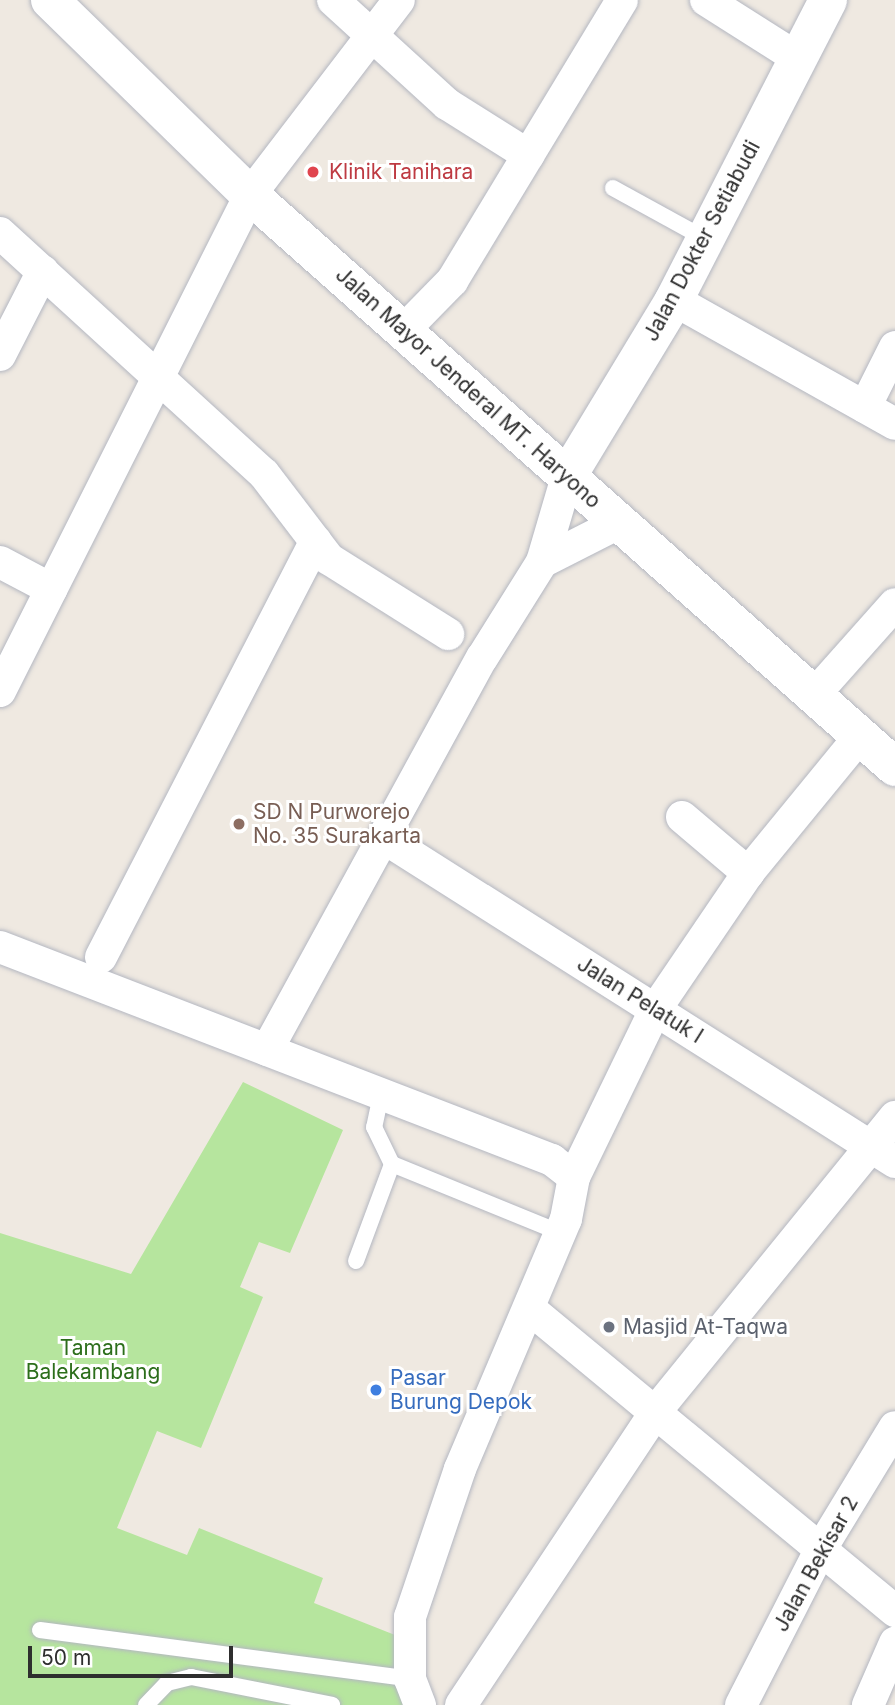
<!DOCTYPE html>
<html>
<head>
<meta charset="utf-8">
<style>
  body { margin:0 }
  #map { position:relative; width:895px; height:1705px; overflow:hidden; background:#efe9e1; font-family:Inter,sans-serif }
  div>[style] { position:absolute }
  .green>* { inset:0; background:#b6e59e }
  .roads { filter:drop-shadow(0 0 2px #b4b7c1) drop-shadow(0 0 2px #b4b7c1) }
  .service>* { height:16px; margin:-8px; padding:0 8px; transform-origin:8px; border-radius:8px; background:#fff }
  .minor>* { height:32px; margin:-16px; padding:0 16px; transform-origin:16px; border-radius:16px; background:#fff }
  .tertiary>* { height:38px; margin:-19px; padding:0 19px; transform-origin:19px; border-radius:19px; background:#fff }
  .secondary>* { height:38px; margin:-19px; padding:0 19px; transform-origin:19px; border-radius:19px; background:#fff }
  .dots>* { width:19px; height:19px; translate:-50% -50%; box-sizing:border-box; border:4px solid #fff; border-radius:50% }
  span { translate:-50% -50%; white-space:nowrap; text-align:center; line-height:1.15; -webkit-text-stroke:6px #fff; paint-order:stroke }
  .health-label { font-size:21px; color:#be3a42 }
  .left { translate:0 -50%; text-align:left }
  .street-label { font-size:21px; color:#2e2e2e }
  .education-label { font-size:21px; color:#785e54 }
  .worship-label { font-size:21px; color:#5b616d }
  .park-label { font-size:21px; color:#2c6e1b }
  .shop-label { font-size:21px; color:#366cbe }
  .scale { position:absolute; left:28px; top:1646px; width:205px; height:32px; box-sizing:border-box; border:4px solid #2e2e2e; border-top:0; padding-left:9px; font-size:21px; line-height:24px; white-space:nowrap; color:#2e2e2e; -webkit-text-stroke:5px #fff; paint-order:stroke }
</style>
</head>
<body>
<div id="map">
  <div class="green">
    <div style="clip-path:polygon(243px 1082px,343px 1130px,290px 1253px,259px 1242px,240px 1287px,263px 1297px,201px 1448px,157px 1431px,117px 1528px,187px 1555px,199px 1528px,323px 1578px,314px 1603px,395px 1635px,418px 1705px,0 1705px,0 1233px,131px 1274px)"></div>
  </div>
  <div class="roads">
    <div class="service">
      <div style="left:613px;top:188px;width:104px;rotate:28.8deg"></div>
      <div style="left:381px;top:1095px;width:33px;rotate:102deg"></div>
      <div style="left:374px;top:1127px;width:41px;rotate:64.1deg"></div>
      <div style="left:392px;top:1164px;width:183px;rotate:22.2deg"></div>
      <div style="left:356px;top:1261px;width:103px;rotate:-69.6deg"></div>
      <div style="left:40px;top:1630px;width:373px;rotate:7.5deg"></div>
      <div style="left:146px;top:1705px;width:30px;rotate:-46deg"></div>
      <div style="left:167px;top:1683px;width:25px;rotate:-14deg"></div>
      <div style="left:191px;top:1677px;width:144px;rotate:11.2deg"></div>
    </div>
    <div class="minor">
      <div style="left:333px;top:0;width:154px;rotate:42.4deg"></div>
      <div style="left:447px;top:104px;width:96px;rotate:32.2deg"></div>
      <div style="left:706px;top:0;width:110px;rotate:32.4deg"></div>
      <div style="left:0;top:233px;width:357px;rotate:42.4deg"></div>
      <div style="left:264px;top:474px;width:107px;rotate:52.6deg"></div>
      <div style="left:329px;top:559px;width:141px;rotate:32.2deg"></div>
      <div style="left:674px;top:300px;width:253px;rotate:29.3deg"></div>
      <div style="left:404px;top:330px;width:69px;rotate:-45.6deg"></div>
      <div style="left:452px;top:281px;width:328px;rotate:-58.8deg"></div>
      <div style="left:0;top:355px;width:94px;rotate:-62.9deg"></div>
      <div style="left:865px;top:407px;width:67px;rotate:-63.4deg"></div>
      <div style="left:0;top:562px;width:58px;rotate:27.9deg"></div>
      <div style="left:542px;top:562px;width:86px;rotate:-26.9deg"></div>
      <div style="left:0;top:691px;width:555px;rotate:-63.25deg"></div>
      <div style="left:250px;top:195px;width:245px;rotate:-52.6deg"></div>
      <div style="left:815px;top:694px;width:120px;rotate:-48.4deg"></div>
      <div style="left:682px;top:817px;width:87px;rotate:40.3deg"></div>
      <div style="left:384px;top:838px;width:605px;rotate:32.38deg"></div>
      <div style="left:0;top:947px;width:592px;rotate:21.1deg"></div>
      <div style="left:552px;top:1160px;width:28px;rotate:38deg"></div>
      <div style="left:574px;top:1177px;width:43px;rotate:100.8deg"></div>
      <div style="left:566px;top:1219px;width:272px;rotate:113deg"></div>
      <div style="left:460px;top:1469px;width:156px;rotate:108.7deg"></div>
      <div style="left:410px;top:1617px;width:62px;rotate:90deg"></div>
      <div style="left:410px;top:1679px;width:28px;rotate:69deg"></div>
      <div style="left:101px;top:957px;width:468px;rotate:-62.7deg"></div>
      <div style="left:267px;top:1050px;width:447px;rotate:-61.3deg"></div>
      <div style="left:482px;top:658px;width:113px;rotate:-58deg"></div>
      <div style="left:542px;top:562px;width:89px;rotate:-73.6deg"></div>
      <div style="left:574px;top:1177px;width:186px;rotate:-64.1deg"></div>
      <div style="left:655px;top:1010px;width:166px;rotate:-55.8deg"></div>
      <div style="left:748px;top:873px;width:178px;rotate:-50.7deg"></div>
      <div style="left:530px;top:1309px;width:474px;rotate:39.6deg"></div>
      <div style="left:461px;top:1705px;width:353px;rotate:-56.4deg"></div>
      <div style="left:656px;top:1411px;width:379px;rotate:-50.9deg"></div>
      <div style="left:741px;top:1705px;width:178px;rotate:-62.9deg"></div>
      <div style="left:822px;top:1547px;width:140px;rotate:-58.7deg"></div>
      <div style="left:868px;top:1705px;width:68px;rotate:-66.5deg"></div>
    </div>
    <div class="tertiary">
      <div style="left:567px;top:477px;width:207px;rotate:-58.8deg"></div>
      <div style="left:674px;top:300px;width:337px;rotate:-62.8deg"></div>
    </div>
    <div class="secondary">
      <div style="left:50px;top:0;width:279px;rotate:44.3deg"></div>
      <div style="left:250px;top:195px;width:862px;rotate:41.57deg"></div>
    </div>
  </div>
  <div class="dots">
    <div style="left:313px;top:172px;background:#e0444e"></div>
    <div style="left:239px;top:824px;background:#8d6e63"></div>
    <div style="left:609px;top:1327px;background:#6b7280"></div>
    <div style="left:376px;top:1390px;background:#3f7fe0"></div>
  </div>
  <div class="health-label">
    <span class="left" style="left:329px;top:172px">Klinik Tanihara</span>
  </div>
  <div class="street-label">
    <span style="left:702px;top:241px;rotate:-62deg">Jalan Dokter Setiabudi</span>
    <span style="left:468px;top:388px;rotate:42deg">Jalan Mayor Jenderal MT. Haryono</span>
    <span style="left:640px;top:1000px;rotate:32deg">Jalan Pelatuk I</span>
    <span style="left:816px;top:1564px;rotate:-61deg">Jalan Bekisar 2</span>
  </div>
  <div class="education-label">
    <span class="left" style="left:253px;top:824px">SD N Purworejo<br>No. 35 Surakarta</span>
  </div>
  <div class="worship-label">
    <span class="left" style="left:623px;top:1327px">Masjid At-Taqwa</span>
  </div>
  <div class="park-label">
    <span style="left:93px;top:1360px">Taman<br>Balekambang</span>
  </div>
  <div class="shop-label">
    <span class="left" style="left:390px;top:1390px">Pasar<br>Burung Depok</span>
  </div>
  <div class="scale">50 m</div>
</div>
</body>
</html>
